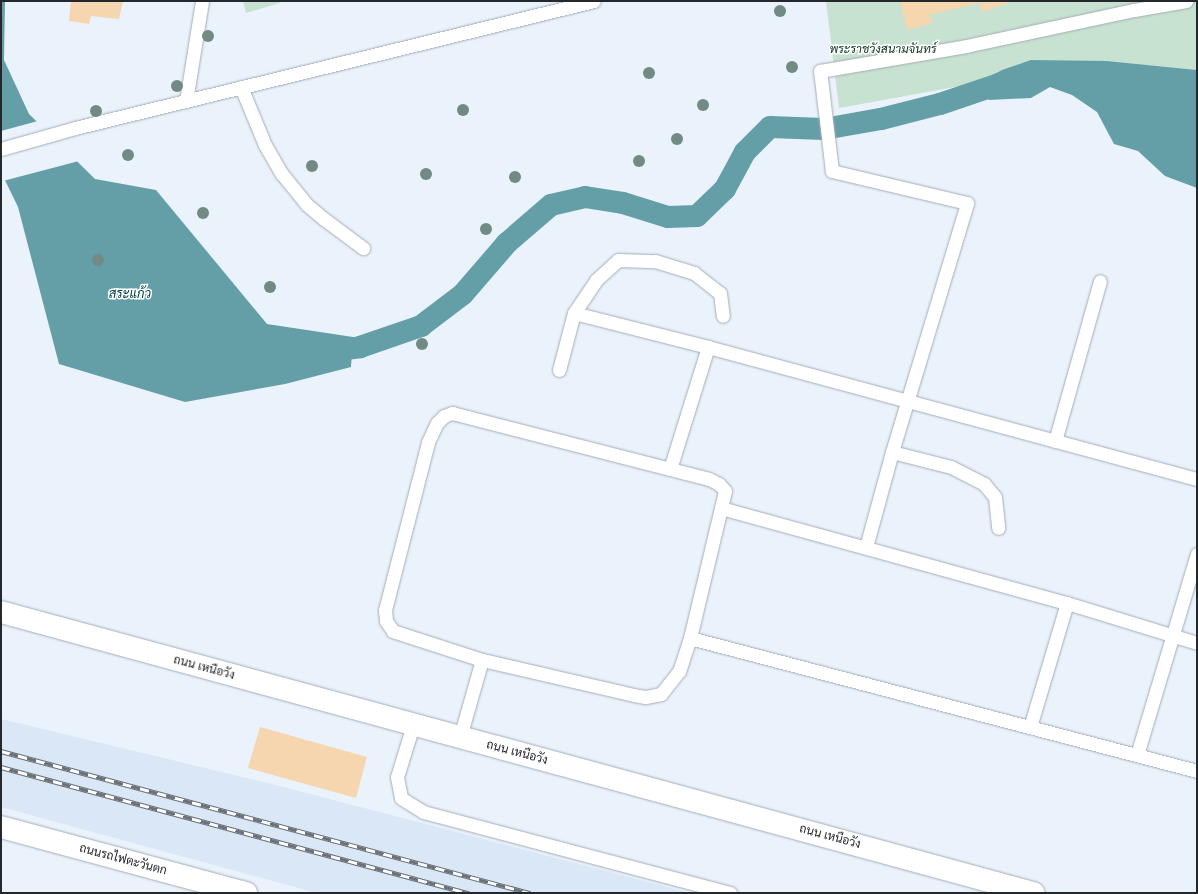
<!DOCTYPE html>
<html>
<head>
<meta charset="utf-8">
<style>
  body { margin:0 }
  #map { position:relative; width:1198px; height:894px; overflow:hidden; background:#eaf2fc; font-family:"Times New Roman",Sarabun,serif }
  div>[style] { position:absolute }
  .built>* { inset:0; background:#dae7f7 }
  .green>* { inset:0; background:#c7e2d0 }
  .water>* { inset:0; background:#649fa7 }
  .pier>* { inset:0; background:#eaf2fc }
  .canal>* { height:22px; margin:-11px; padding:0 11px; transform-origin:11px; border-radius:11px; background:#649fa7 }
  .building>* { inset:0; background:#f5d6ae }
  .roads { filter:drop-shadow(0 0 1px #a4acb5) drop-shadow(0 0 1px #a4acb5) }
  .lane>* { height:13px; margin:-6.5px; padding:0 6.5px; transform-origin:6.5px; border-radius:6.5px; background:#fff }
  .street>* { height:22px; margin:-11px; padding:0 11px; transform-origin:11px; border-radius:11px; background:#fff }
  .rail>* { height:4.5px; margin-top:-2.25px; transform-origin:0; background:repeating-linear-gradient(90deg,#fff 0 9px,#6c7177 0 18px); box-sizing:border-box; border-block:1px solid #6c7177 }
  .trees>* { width:12px; height:12px; margin:-6px; border-radius:50%; background:#728a84 }
  span { translate:-50% -50%; white-space:nowrap; text-align:center; line-height:1.15; -webkit-text-stroke:3px #fff; paint-order:stroke }
  .park-label { font-size:12px; color:#103421; font-style:italic }
  .street-label { font-size:12px; color:#24272b }
  .water-label { font-size:13px; color:#043e45; font-style:italic }
  .frame { position:absolute; inset:0; border:2px solid #24272b; pointer-events:none }
</style>
</head>
<body>
<div id="map">
  <div class="built">
    <div style="clip-path:polygon(1px 719px,272px 784px,690px 893px,317px 893px,1px 807px)"></div>
  </div>
  <div class="green">
    <div style="clip-path:polygon(243px 1px,280px 1px,280px 3px,246px 13px)"></div>
    <div style="clip-path:polygon(826px 1px,1197px 1px,1197px 70px,1107px 61px,1073px 61px,1002px 70px,977px 83px,839px 108px)"></div>
  </div>
  <div class="water">
    <div style="clip-path:polygon(1px 1px,5px 1px,4px 60px,29px 114px,95px 179px,156px 190px,267px 324px,353px 337px,351px 367px,285px 384px,185px 402px,59px 364px,18px 207px,1px 172px)"></div>
    <div style="clip-path:polygon(1031px 60px,1107px 61px,1197px 70px,1197px 188px,1165px 176px,1138px 151px,1114px 144px,1097px 112px,1072px 95px,1050px 87px,1031px 98px,989px 100px,977px 83px,1002px 70px)"></div>
  </div>
  <div class="pier">
    <div style="clip-path:polygon(38px 121px,79px 161px,3px 181px,1px 176px,1px 131px)"></div>
  </div>
  <div class="canal">
    <div style="left:322px;top:352px;width:38px;rotate:-7deg"></div>
    <div style="left:360px;top:347px;width:65px;rotate:-19deg"></div>
    <div style="left:421px;top:326px;width:53px;rotate:-37.3deg"></div>
    <div style="left:463px;top:294px;width:67px;rotate:-49.2deg"></div>
    <div style="left:507px;top:243px;width:58px;rotate:-40.8deg"></div>
    <div style="left:551px;top:205px;width:35px;rotate:-13deg"></div>
    <div style="left:585px;top:197px;width:38px;rotate:9deg"></div>
    <div style="left:623px;top:203px;width:47px;rotate:17.3deg"></div>
    <div style="left:668px;top:217px;width:29px;rotate:-2deg"></div>
    <div style="left:697px;top:216px;width:39px;rotate:-44deg"></div>
    <div style="left:725px;top:189px;width:42px;rotate:-61.6deg"></div>
    <div style="left:745px;top:152px;width:35px;rotate:-45deg"></div>
    <div style="left:770px;top:127px;width:54px;rotate:2.1deg"></div>
    <div style="left:824px;top:129px;width:58px;rotate:-10deg"></div>
    <div style="left:881px;top:119px;width:61px;rotate:-14.3deg"></div>
    <div style="left:940px;top:104px;width:62px;rotate:-18.7deg"></div>
    <div style="left:999px;top:84px;width:12px;rotate:-5deg"></div>
  </div>
  <div class="building">
    <div style="clip-path:polygon(71px 1px,123px 1px,119px 19px,91px 16px,89px 24px,69px 21px)"></div>
    <div style="clip-path:polygon(900px 1px,1007px 1px,1008px 3px,983px 12px,979px 3px,929px 15px,933px 23px,907px 30px)"></div>
    <div style="clip-path:polygon(260px 727px,367px 757px,356px 798px,248px 768px)"></div>
  </div>
  <div class="roads">
    <div class="lane">
      <div style="left:241px;top:87px;width:63px;rotate:67.5deg"></div>
      <div style="left:265px;top:145px;width:34px;rotate:60deg"></div>
      <div style="left:282px;top:174px;width:38px;rotate:51deg"></div>
      <div style="left:306px;top:204px;width:23px;rotate:40deg"></div>
      <div style="left:324px;top:219px;width:49px;rotate:36.6deg"></div>
      <div style="left:186px;top:101px;width:101px;rotate:-80.9deg"></div>
      <div style="left:1px;top:149px;width:77px;rotate:-15.8deg"></div>
      <div style="left:75px;top:128px;width:534px;rotate:-13.75deg"></div>
      <div style="left:574px;top:313px;width:138px;rotate:14.2deg"></div>
      <div style="left:708px;top:347px;width:507px;rotate:15.11deg"></div>
      <div style="left:559px;top:370px;width:59px;rotate:-75.3deg"></div>
      <div style="left:574px;top:313px;width:40px;rotate:-56deg"></div>
      <div style="left:596px;top:280px;width:30px;rotate:-42deg"></div>
      <div style="left:618px;top:260px;width:37px;rotate:2deg"></div>
      <div style="left:655px;top:261px;width:41px;rotate:17.1deg"></div>
      <div style="left:694px;top:273px;width:33px;rotate:38deg"></div>
      <div style="left:720px;top:293px;width:23px;rotate:83deg"></div>
      <div style="left:452px;top:413px;width:265px;rotate:14.4deg"></div>
      <div style="left:709px;top:479px;width:11px;rotate:27deg"></div>
      <div style="left:719px;top:484px;width:9px;rotate:49deg"></div>
      <div style="left:725px;top:491px;width:151px;rotate:103.4deg"></div>
      <div style="left:690px;top:638px;width:35px;rotate:108deg"></div>
      <div style="left:679px;top:671px;width:29px;rotate:128deg"></div>
      <div style="left:661px;top:694px;width:16px;rotate:169deg"></div>
      <div style="left:645px;top:697px;width:11px;rotate:-170deg"></div>
      <div style="left:634px;top:695px;width:156px;rotate:-167deg"></div>
      <div style="left:482px;top:660px;width:94px;rotate:-162deg"></div>
      <div style="left:393px;top:631px;width:12px;rotate:-125deg"></div>
      <div style="left:386px;top:621px;width:11px;rotate:-95deg"></div>
      <div style="left:385px;top:610px;width:173px;rotate:-75.6deg"></div>
      <div style="left:428px;top:442px;width:21px;rotate:-65deg"></div>
      <div style="left:437px;top:423px;width:10px;rotate:-45deg"></div>
      <div style="left:444px;top:416px;width:9px;rotate:-21deg"></div>
      <div style="left:1055px;top:441px;width:166px;rotate:-74.3deg"></div>
      <div style="left:892px;top:452px;width:61px;rotate:14.3deg"></div>
      <div style="left:951px;top:467px;width:37px;rotate:27deg"></div>
      <div style="left:984px;top:484px;width:17px;rotate:50deg"></div>
      <div style="left:995px;top:497px;width:31px;rotate:84deg"></div>
      <div style="left:670px;top:469px;width:128px;rotate:-72.7deg"></div>
      <div style="left:721px;top:508px;width:359px;rotate:15.4deg"></div>
      <div style="left:1067px;top:603px;width:136px;rotate:17.1deg"></div>
      <div style="left:866px;top:547px;width:98px;rotate:-74.7deg"></div>
      <div style="left:892px;top:452px;width:260px;rotate:-73.2deg"></div>
      <div style="left:967px;top:203px;width:139px;rotate:-166.7deg"></div>
      <div style="left:832px;top:171px;width:101px;rotate:-96.8deg"></div>
      <div style="left:820px;top:71px;width:148px;rotate:-9.7deg"></div>
      <div style="left:966px;top:46px;width:172px;rotate:-12.1deg"></div>
      <div style="left:1134px;top:10px;width:53px;rotate:-9.8deg"></div>
      <div style="left:690px;top:638px;width:524px;rotate:14.7deg"></div>
      <div style="left:413px;top:725px;width:54px;rotate:107.1deg"></div>
      <div style="left:397px;top:777px;width:21px;rotate:79deg"></div>
      <div style="left:401px;top:798px;width:26px;rotate:32deg"></div>
      <div style="left:423px;top:812px;width:318px;rotate:14.8deg"></div>
      <div style="left:1030px;top:727px;width:129px;rotate:-73.4deg"></div>
      <div style="left:460px;top:737px;width:80px;rotate:-74.1deg"></div>
      <div style="left:1137px;top:755px;width:210px;rotate:-73.4deg"></div>
    </div>
    <div class="street">
      <div style="left:1px;top:612px;width:1070px;rotate:15.23deg"></div>
      <div style="left:1px;top:827px;width:254px;rotate:15.1deg"></div>
    </div>
  </div>
  <div class="rail">
    <div style="left:1px;top:751px;width:548px;rotate:15.03deg"></div>
    <div style="left:1px;top:767px;width:485px;rotate:15.1deg"></div>
  </div>
  <div class="trees">
    <div style="left:780px;top:11px"></div>
    <div style="left:208px;top:36px"></div>
    <div style="left:792px;top:67px"></div>
    <div style="left:649px;top:73px"></div>
    <div style="left:177px;top:86px"></div>
    <div style="left:703px;top:105px"></div>
    <div style="left:463px;top:110px"></div>
    <div style="left:96px;top:111px"></div>
    <div style="left:677px;top:139px"></div>
    <div style="left:128px;top:155px"></div>
    <div style="left:639px;top:161px"></div>
    <div style="left:312px;top:166px"></div>
    <div style="left:426px;top:174px"></div>
    <div style="left:515px;top:177px"></div>
    <div style="left:203px;top:213px"></div>
    <div style="left:486px;top:229px"></div>
    <div style="left:98px;top:260px"></div>
    <div style="left:270px;top:287px"></div>
    <div style="left:422px;top:344px"></div>
  </div>
  <div class="park-label">
    <span style="left:883px;top:50px">พระราชวังสนามจันทร์</span>
  </div>
  <div class="street-label">
    <span style="left:204px;top:668px;rotate:15deg">ถนน เหนือวัง</span>
    <span style="left:517px;top:753px;rotate:15deg">ถนน เหนือวัง</span>
    <span style="left:830px;top:837px;rotate:15deg">ถนน เหนือวัง</span>
    <span style="left:123px;top:860px;rotate:15deg">ถนนรถไฟตะวันตก</span>
  </div>
  <div class="water-label">
    <span style="left:130px;top:294px">สระแก้ว</span>
  </div>
  <div class="frame"></div>
</div>
</body>
</html>
